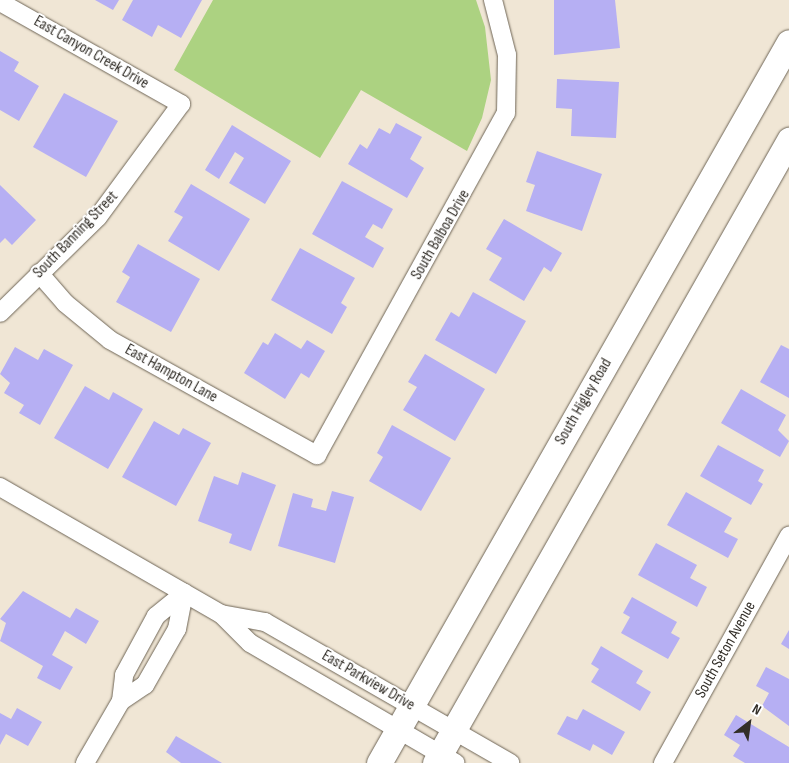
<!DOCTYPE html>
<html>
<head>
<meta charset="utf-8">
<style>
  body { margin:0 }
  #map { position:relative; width:789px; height:763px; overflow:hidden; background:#f0e6d5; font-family:"Sofia Sans Condensed",sans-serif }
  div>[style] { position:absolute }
  .green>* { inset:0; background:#acd281 }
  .building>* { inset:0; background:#b6aff3 }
  .roads { filter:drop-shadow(0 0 1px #6e6556) drop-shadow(0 0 1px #6e6556) }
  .street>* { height:18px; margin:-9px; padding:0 9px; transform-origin:9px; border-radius:9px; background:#fff }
  .secondary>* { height:25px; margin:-12.5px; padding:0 12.5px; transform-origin:12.5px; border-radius:12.5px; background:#fff }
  span { translate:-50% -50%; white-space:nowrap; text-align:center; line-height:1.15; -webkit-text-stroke:4px #fff; paint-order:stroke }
  .street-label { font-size:16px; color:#322e28 }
  .north { position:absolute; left:724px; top:698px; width:50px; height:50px; -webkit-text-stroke:4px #fff; paint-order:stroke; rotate:30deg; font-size:14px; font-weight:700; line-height:20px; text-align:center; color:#322e28 }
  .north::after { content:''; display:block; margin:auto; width:18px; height:22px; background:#322e28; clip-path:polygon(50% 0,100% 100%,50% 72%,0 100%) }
</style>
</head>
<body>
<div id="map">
  <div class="green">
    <div style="clip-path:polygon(213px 0,476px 0,485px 27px,491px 80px,482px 118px,467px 151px,361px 90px,320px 158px,174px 70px)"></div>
  </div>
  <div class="building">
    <div style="clip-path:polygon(95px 0,119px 0,113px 10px)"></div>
    <div style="clip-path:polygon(133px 0,202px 0,181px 38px,158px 25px,152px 37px,122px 20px)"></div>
    <div style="clip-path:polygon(554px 0,615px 0,620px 48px,554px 55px)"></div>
    <div style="clip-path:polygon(0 51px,19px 62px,14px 71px,39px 86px,19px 121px,0 110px)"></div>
    <div style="clip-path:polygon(557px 79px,619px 82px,616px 138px,571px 136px,572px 109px,556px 108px)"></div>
    <div style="clip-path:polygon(64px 93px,118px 121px,86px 177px,33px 147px)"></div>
    <div style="clip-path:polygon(396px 123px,422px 137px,410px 159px,424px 168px,407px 198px,348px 164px,360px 144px,367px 149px,379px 128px,390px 134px)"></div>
    <div style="clip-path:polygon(232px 125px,291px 161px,265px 204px,229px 183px,244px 158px,235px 152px,219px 179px,205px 170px)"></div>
    <div style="clip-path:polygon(537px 151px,602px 174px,582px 231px,526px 211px,535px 185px,526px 182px)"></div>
    <div style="clip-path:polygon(342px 181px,393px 209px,382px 229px,373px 224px,365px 237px,384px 248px,373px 268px,312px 234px)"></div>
    <div style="clip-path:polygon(191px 184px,250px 219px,219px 271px,168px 241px,183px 217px,174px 212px)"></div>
    <div style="clip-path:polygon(0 185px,36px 220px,12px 245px,5px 238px,0 243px)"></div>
    <div style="clip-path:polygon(504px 219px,562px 253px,551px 272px,544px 267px,524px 301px,489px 280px,502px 258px,486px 249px)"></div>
    <div style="clip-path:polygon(138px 244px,200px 279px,171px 332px,116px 302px,130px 277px,122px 272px)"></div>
    <div style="clip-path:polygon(300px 248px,355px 278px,341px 303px,347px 307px,332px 334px,271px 300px)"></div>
    <div style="clip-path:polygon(473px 292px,526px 321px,496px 374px,435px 340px,451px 312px,459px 317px)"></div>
    <div style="clip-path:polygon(275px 333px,301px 349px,307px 340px,325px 351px,309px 378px,301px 373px,285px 399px,244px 373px,263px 342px,268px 345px)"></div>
    <div style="clip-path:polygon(781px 345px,789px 349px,789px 398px,760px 382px)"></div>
    <div style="clip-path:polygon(15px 347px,38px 360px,44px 349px,73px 365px,40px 425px,19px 413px,24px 405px,4px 393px,10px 383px,0 374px)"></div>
    <div style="clip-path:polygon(425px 354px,485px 389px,455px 441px,403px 410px,417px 387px,408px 382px)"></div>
    <div style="clip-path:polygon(85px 386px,109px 400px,113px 392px,143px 409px,108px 469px,54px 438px)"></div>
    <div style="clip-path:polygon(741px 389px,786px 415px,778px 430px,789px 441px,780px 457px,721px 423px)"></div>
    <div style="clip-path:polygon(154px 421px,179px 435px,183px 428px,211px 443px,176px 506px,122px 477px)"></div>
    <div style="clip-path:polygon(392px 425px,451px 458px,421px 511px,369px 481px,383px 457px,377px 453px)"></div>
    <div style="clip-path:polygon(718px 445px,764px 470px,758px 481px,763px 484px,751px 505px,700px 476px)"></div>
    <div style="clip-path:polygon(242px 472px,276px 485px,251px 551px,229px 543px,232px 534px,198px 521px,214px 476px,238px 485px)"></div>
    <div style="clip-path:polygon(332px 491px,354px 497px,335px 563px,278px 546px,293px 493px,313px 499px,311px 507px,326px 511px)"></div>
    <div style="clip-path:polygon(686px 492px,732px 518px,724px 532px,738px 539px,728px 558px,667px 525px)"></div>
    <div style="clip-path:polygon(656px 543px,697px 565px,690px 578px,707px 587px,697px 607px,638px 575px)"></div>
    <div style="clip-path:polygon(23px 591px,70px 618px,76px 608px,99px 621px,86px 644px,65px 631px,52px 655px,73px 667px,60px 690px,37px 678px,43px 666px,0 641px,6px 623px,0 619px)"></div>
    <div style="clip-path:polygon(632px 597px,677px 622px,671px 633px,680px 638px,668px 659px,621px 633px,630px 617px,623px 613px)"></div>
    <div style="clip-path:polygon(789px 630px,789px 649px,781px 644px)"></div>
    <div style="clip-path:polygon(601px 646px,643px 671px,636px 683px,651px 692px,640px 711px,591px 682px,599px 669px,591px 664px)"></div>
    <div style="clip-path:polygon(766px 667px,789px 679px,789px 726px,762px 706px,769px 693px,756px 686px)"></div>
    <div style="clip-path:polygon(17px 708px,42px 722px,28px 746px,6px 734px,0 745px,0 713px,11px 719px)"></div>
    <div style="clip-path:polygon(583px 709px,625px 732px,612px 755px,593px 744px,590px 751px,557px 734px,567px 716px,577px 720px)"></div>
    <div style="clip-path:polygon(736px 715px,789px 747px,789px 763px,745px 763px,733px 756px,740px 745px,724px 735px)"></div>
    <div style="clip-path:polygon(176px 736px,222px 763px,181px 763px,166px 752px)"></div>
  </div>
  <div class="roads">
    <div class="street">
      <div style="left:0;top:2px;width:208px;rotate:29.4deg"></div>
      <div style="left:181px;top:104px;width:140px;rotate:126.3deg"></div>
      <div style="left:98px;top:217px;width:137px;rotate:135.6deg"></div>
      <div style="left:39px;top:273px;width:40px;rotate:49deg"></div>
      <div style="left:65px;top:303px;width:58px;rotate:39.4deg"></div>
      <div style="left:110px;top:340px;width:237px;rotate:29.1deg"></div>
      <div style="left:317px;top:455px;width:391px;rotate:-61.1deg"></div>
      <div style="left:506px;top:113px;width:58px;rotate:-89deg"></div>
      <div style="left:507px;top:55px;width:57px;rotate:-104.3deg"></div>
      <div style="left:0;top:487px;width:255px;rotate:29.9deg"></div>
      <div style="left:221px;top:614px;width:41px;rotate:45deg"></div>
      <div style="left:250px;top:643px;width:238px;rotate:30.3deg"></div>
      <div style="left:221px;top:614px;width:45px;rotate:10.3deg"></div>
      <div style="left:265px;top:622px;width:283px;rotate:29.9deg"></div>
      <div style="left:121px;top:701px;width:29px;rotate:-34deg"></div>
      <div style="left:145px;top:685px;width:64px;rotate:-60.3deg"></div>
      <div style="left:177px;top:629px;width:37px;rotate:-79deg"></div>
      <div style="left:85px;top:763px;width:72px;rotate:-59.9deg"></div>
      <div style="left:121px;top:701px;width:26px;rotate:-83deg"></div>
      <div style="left:124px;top:675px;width:67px;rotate:-61.5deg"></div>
      <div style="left:156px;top:616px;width:36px;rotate:-39deg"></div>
      <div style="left:663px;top:763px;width:260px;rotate:-61deg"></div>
    </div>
    <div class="secondary">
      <div style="left:379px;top:763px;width:829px;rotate:-60.38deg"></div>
      <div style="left:435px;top:763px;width:717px;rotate:-60.39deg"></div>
    </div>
  </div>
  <div class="street-label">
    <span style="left:91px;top:53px;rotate:30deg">East Canyon Creek Drive</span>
    <span style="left:76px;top:235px;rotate:-46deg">South Banning Street</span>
    <span style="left:441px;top:235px;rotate:-60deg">South Balboa Drive</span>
    <span style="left:171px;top:374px;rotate:29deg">East Hampton Lane</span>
    <span style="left:584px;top:402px;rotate:-60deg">South Higley Road</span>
    <span style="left:726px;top:650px;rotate:-61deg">South Seton Avenue</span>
    <span style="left:368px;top:681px;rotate:30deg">East Parkview Drive</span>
  </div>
  <div class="north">N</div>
</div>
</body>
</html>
